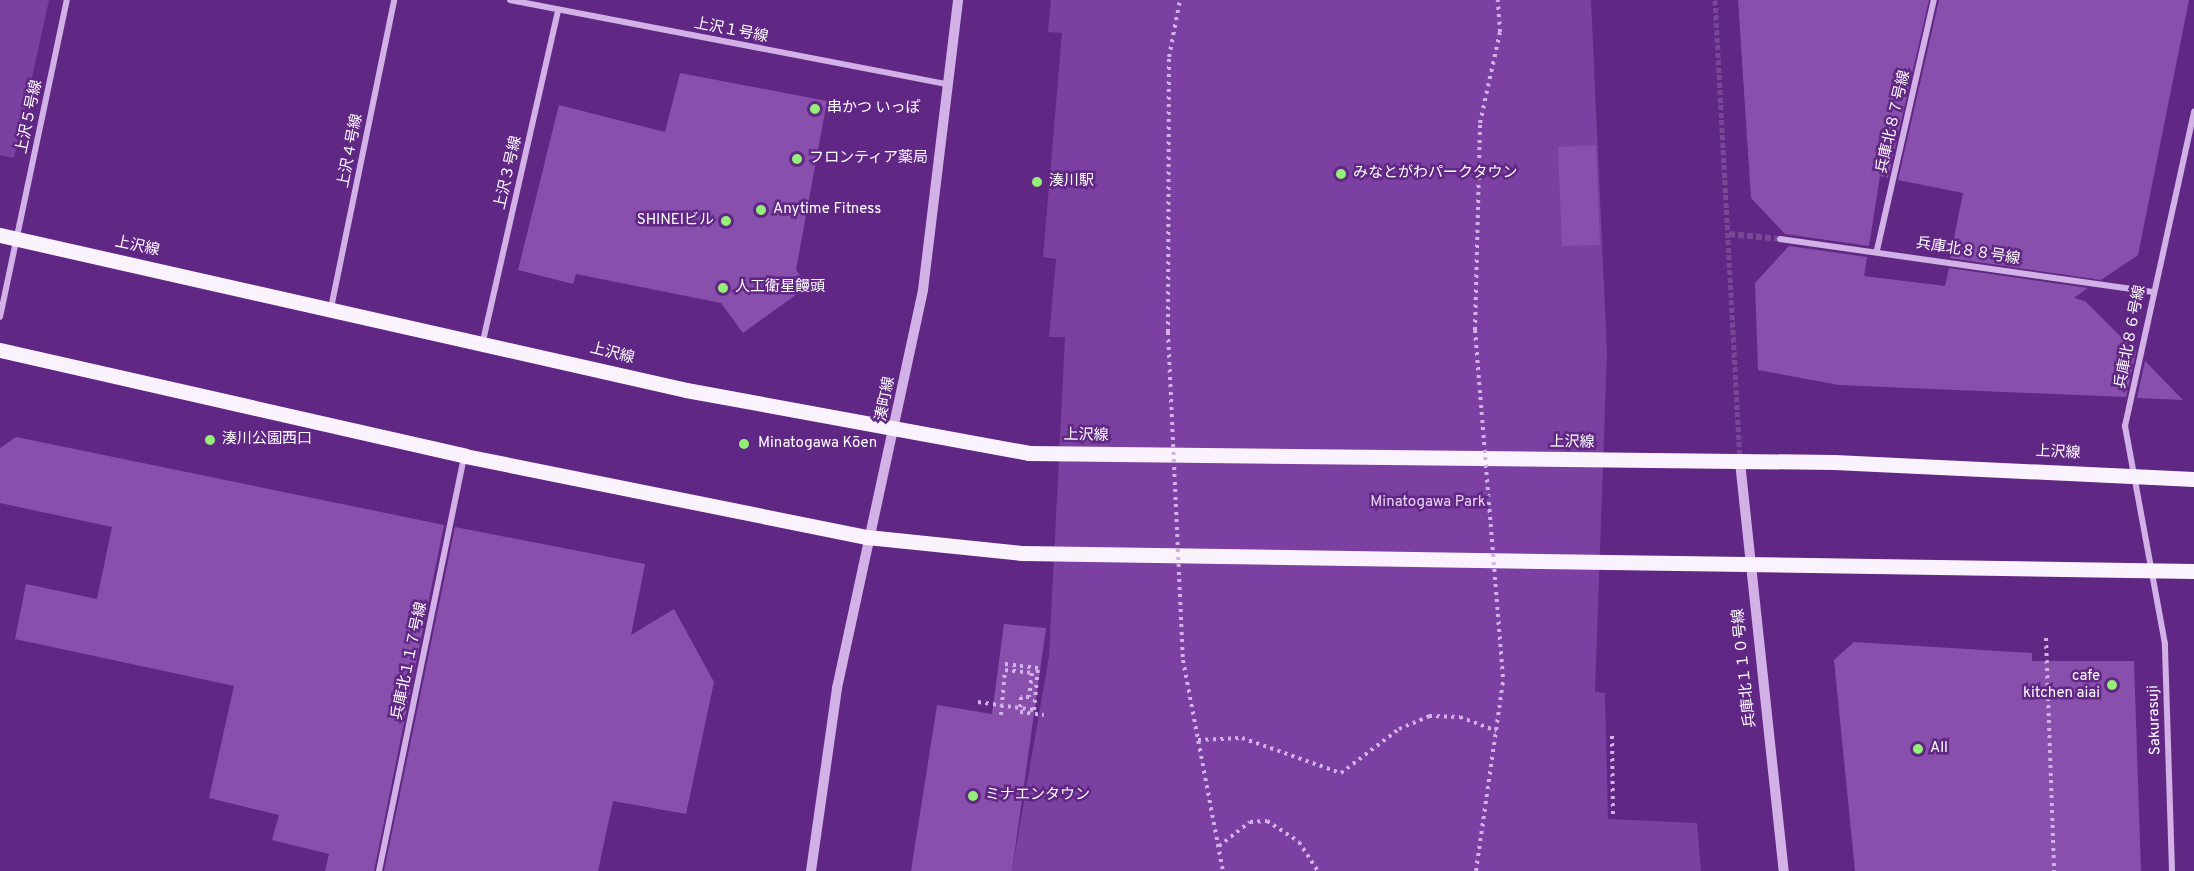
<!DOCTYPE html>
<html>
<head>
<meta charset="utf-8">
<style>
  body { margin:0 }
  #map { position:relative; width:2194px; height:871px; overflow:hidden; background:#612784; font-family:Overpass,"Noto Sans JP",sans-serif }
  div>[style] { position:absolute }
  .green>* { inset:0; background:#7c3fa2 }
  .building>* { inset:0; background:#8850ac }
  .pedestrian-tunnel>* { height:5px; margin-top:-2.5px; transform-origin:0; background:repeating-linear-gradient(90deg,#794796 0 5px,transparent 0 7.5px) }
  .minor-tunnel>* { height:6px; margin-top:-3px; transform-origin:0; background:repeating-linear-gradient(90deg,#794796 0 6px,transparent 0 9px) }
  .path>* { height:4px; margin-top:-2px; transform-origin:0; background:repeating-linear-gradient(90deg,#d2b1e7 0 3px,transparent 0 7.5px) }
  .minor>* { height:6px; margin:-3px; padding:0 3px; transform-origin:3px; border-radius:3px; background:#d2b1e7 }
  .tertiary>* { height:10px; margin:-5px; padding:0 5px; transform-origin:5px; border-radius:5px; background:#d2b1e7 }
  .primary>* { height:15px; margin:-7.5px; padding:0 7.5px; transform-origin:7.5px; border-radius:7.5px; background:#faf3fe }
  .path-bridge>* { height:4px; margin-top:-2px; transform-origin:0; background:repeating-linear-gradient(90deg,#d2b1e7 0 3px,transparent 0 7.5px) }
  .dots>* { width:16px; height:16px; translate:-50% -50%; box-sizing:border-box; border:3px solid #612784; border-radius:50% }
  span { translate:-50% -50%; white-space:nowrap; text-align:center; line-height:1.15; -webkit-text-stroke:5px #612784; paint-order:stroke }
  .street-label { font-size:15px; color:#fff }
  .poi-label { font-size:15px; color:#fff }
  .left { translate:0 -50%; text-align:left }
  .right { translate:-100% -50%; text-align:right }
  .park-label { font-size:15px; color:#e9d5f6 }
</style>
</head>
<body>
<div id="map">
  <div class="green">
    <div style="clip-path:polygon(0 0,49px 0,14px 158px,0 155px)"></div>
    <div style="clip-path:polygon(1051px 0,1591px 0,1607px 352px,1595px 692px,1605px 693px,1608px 819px,1697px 823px,1701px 871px,1012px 871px,1049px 656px,1065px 337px,1049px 337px,1056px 259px,1043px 257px,1062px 33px,1048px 32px)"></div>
  </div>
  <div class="building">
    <div style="clip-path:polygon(1738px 0,1929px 0,1888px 178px,1880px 176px,1869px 246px,1785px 234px,1751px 198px)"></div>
    <div style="clip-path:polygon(1939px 0,2189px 0,2138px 255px,2101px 280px,1950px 258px,1963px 193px,1898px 180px)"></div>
    <div style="clip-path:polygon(680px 73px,827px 101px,796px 270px,808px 286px,743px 333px,721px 303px,576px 274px,573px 284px,518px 270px,559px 105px,665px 132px)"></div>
    <div style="clip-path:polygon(1596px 145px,1600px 245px,1562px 246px,1558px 147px)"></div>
    <div style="clip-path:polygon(1789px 246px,1867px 257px,1864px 276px,1945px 286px,1949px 268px,2088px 288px,2074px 298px,2085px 301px,2136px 352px,2126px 397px,1839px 385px,1758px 370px,1755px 283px)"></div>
    <div style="clip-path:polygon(2145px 361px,2183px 400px,2137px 398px)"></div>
    <div style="clip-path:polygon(16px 437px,444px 525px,374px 871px,325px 871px,329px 854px,272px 840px,279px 815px,209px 798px,234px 686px,15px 639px,26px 584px,97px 599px,112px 527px,0 503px,0 448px)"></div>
    <div style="clip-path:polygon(455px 527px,645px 564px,631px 635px,674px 609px,714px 682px,686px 814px,613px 801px,598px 871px,384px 871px)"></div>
    <div style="clip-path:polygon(1004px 624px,1046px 628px,1012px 871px,911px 871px,937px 705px,992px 714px)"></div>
    <div style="clip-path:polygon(1854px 642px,2032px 653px,2032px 661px,2134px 661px,2141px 871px,1855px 871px,1834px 660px)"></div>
  </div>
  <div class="pedestrian-tunnel">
    <div style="left:1715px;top:0;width:461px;rotate:86.9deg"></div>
  </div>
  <div class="minor-tunnel">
    <div style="left:1729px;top:234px;width:51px;rotate:5.6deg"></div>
  </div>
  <div class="path">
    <div style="left:1475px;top:330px;width:207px;rotate:-88.6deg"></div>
    <div style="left:1480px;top:123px;width:93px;rotate:-77.6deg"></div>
    <div style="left:1500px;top:32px;width:32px;rotate:-94deg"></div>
    <div style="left:1168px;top:332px;width:275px;rotate:-89.8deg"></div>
    <div style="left:1169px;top:57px;width:58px;rotate:-79.1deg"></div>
    <div style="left:2046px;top:638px;width:233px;rotate:88deg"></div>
    <div style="left:1183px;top:660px;width:215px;rotate:79.3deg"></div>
    <div style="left:978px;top:702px;width:57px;rotate:8.1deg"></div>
    <div style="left:1034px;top:710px;width:42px;rotate:-84.6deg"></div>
    <div style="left:1038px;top:668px;width:35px;rotate:-173deg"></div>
    <div style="left:1001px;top:715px;width:45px;rotate:-84.9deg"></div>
    <div style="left:1005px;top:670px;width:27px;rotate:6deg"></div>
    <div style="left:1032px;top:673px;width:24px;rotate:97deg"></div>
    <div style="left:1029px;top:697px;width:8px;rotate:180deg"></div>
    <div style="left:1021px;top:697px;width:15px;rotate:94deg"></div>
    <div style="left:1020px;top:712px;width:24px;rotate:7deg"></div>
    <div style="left:1612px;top:736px;width:82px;rotate:89.3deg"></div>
    <div style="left:1198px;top:740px;width:44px;rotate:-2.6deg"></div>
    <div style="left:1242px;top:738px;width:105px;rotate:19.5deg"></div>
    <div style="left:1341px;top:773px;width:73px;rotate:-37.2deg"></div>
    <div style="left:1399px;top:729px;width:33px;rotate:-23deg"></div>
    <div style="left:1429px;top:716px;width:31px;rotate:2deg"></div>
    <div style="left:1460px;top:717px;width:39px;rotate:21deg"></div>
    <div style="left:1219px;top:846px;width:39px;rotate:-38deg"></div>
    <div style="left:1250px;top:822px;width:17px;rotate:-3deg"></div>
    <div style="left:1267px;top:821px;width:38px;rotate:33deg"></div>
    <div style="left:1299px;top:842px;width:35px;rotate:57deg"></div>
    <div style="left:1476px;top:871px;width:192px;rotate:-81.9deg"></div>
  </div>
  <div class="minor">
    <div style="left:510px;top:0;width:446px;rotate:10.9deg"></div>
    <div style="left:1780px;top:239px;width:375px;rotate:8.1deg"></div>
    <div style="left:1877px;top:250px;width:256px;rotate:-77.2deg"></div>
    <div style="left:331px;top:308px;width:314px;rotate:-78.4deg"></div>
    <div style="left:0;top:317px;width:324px;rotate:-78.1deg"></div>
    <div style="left:483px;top:341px;width:339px;rotate:-77.2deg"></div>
    <div style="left:379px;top:871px;width:424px;rotate:-78.4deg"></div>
    <div style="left:2172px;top:871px;width:227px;rotate:-91.8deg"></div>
    <div style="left:2165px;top:644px;width:222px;rotate:-100.4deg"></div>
    <div style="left:2125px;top:426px;width:322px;rotate:-77.6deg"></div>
  </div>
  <div class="tertiary">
    <div style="left:1740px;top:462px;width:411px;rotate:83.9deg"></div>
    <div style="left:811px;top:871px;width:185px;rotate:-81.9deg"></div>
    <div style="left:837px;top:688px;width:407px;rotate:-77.8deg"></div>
    <div style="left:923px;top:290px;width:292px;rotate:-83.1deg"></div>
  </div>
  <div class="primary">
    <div style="left:0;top:235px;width:703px;rotate:12.73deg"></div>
    <div style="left:686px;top:390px;width:349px;rotate:10.4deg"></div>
    <div style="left:1029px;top:453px;width:805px;rotate:0.64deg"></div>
    <div style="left:1834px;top:462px;width:360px;rotate:2.7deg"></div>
    <div style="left:0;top:350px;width:477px;rotate:12.8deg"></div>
    <div style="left:465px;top:456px;width:410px;rotate:11.4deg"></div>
    <div style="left:867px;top:537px;width:157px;rotate:5.9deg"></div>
    <div style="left:1023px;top:553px;width:1171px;rotate:0.88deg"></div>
  </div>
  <div class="path-bridge">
    <div style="left:1475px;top:330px;width:352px;rotate:85.4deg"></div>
    <div style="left:1168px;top:332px;width:328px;rotate:87.4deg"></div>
  </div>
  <div class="dots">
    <div style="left:815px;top:109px;background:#93ef77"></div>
    <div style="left:797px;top:159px;background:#93ef77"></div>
    <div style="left:1341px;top:174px;background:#93ef77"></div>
    <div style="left:1037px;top:182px;background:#93ef77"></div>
    <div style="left:761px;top:210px;background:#93ef77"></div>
    <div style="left:726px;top:221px;background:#93ef77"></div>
    <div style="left:723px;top:288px;background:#93ef77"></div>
    <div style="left:210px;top:440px;background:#93ef77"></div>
    <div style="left:744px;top:444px;background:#93ef77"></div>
    <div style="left:2112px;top:685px;background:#93ef77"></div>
    <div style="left:1918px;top:749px;background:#93ef77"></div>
    <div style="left:973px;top:796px;background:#93ef77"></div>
  </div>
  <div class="street-label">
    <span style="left:731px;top:31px;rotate:11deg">上沢１号線</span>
    <span style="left:30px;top:117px;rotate:-78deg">上沢５号線</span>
    <span style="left:1894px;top:122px;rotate:-77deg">兵庫北８７号線</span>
    <span style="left:351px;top:151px;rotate:-79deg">上沢４号線</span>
    <span style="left:509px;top:173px;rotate:-77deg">上沢３号線</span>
    <span style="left:137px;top:247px;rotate:12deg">上沢線</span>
    <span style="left:1968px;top:252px;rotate:9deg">兵庫北８８号線</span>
    <span style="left:2131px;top:337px;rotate:-79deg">兵庫北８６号線</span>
    <span style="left:612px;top:354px;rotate:14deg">上沢線</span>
    <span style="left:886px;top:399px;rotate:-79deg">湊町線</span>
    <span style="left:1086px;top:436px;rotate:1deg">上沢線</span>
    <span style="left:1572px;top:443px;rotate:1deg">上沢線</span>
    <span style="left:2058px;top:453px;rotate:3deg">上沢線</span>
    <span style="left:410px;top:661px;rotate:-78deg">兵庫北１１７号線</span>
    <span style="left:1745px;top:668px;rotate:-96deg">兵庫北１１０号線</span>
    <span style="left:2155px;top:720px;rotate:-92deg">Sakurasuji</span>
  </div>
  <div class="poi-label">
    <span class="left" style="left:827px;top:109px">串かつ いっぽ</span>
    <span class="left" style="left:809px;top:159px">フロンティア薬局</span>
    <span class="left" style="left:1353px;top:174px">みなとがわパークタウン</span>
    <span class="left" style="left:1049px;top:182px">湊川駅</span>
    <span class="left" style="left:773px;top:210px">Anytime Fitness</span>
    <span class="right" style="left:714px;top:221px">SHINEIビル</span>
    <span class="left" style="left:735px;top:288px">人工衛星饅頭</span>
    <span class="left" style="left:222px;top:440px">湊川公園西口</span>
    <span class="left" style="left:758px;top:444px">Minatogawa Kōen</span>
    <span class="right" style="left:2100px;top:685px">cafe<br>kitchen aiai</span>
    <span class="left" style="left:1930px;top:749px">All</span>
    <span class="left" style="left:985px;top:796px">ミナエンタウン</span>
  </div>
  <div class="park-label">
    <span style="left:1428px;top:503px">Minatogawa Park</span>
  </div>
</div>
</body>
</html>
